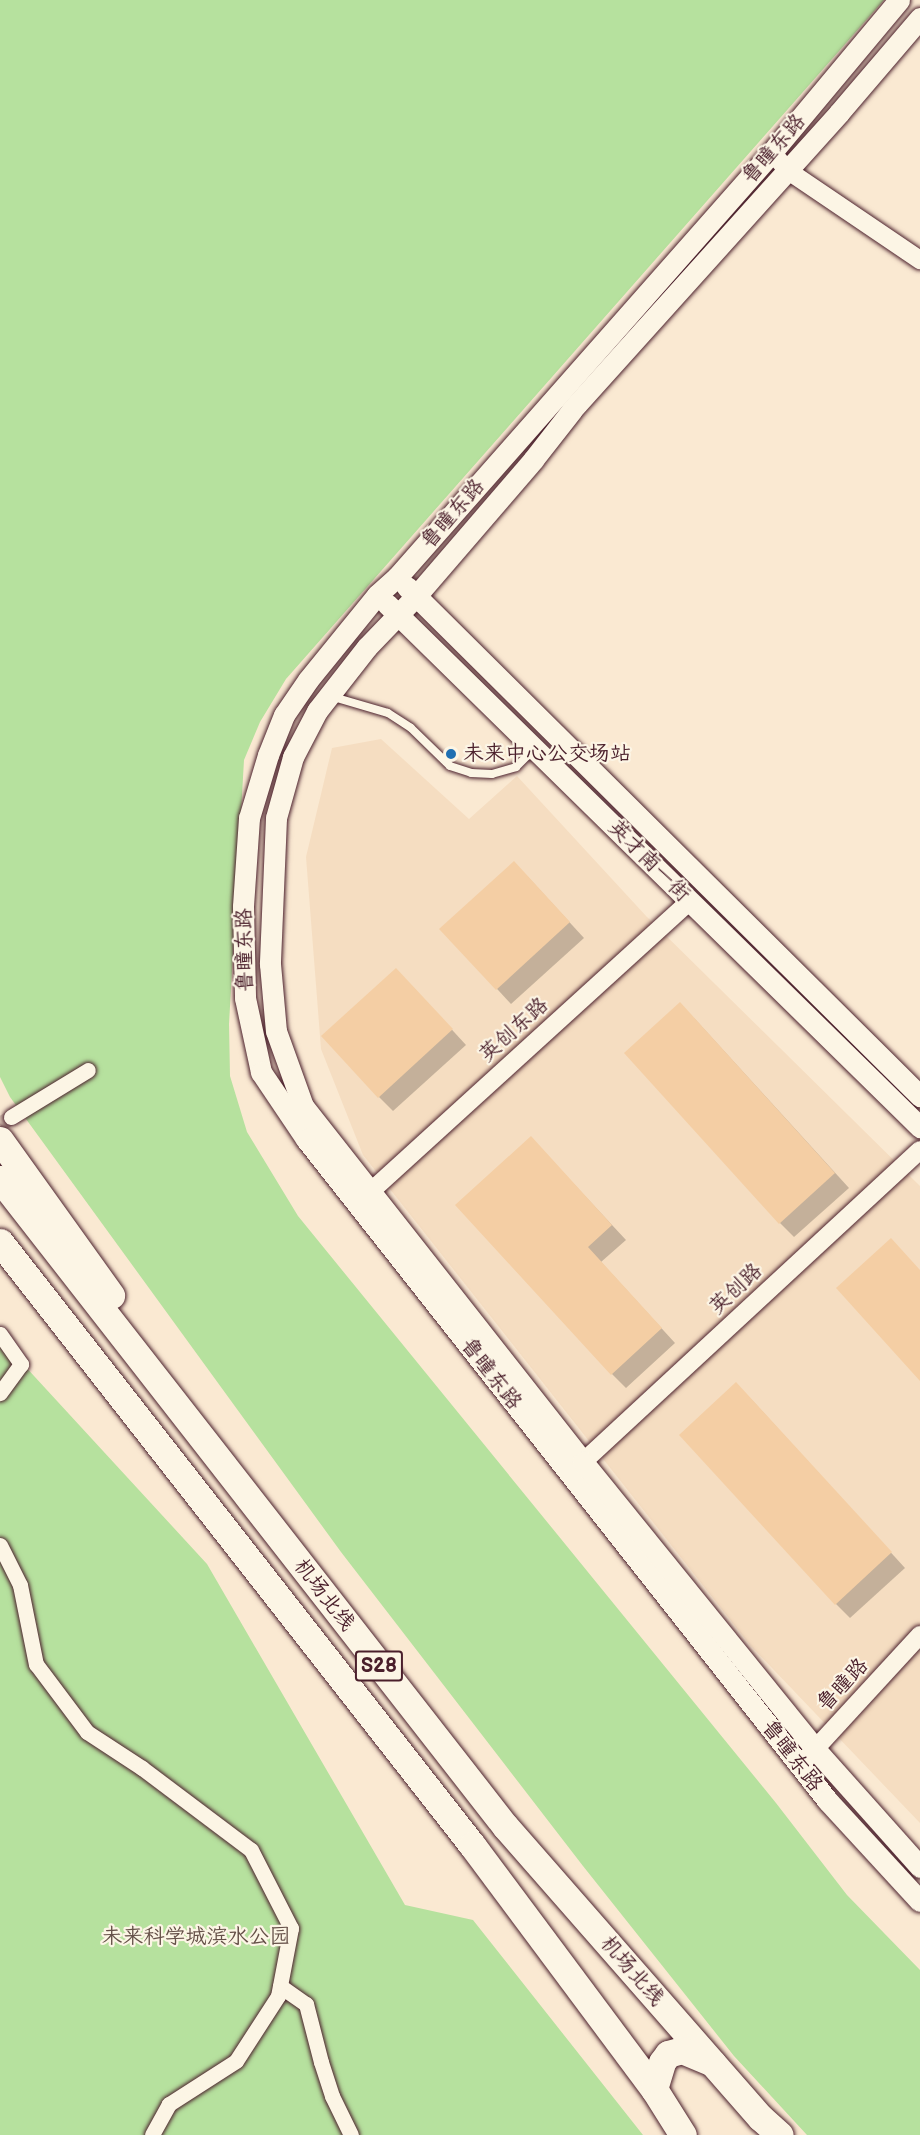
<!DOCTYPE html>
<html>
<head>
<meta charset="utf-8">
<style>
  body { margin:0 }
  #map { position:relative; width:920px; height:2135px; overflow:hidden; background:#fae9d2; font-family:"Balsamiq Sans","LXGW WenKai TC",sans-serif }
  div>[style] { position:absolute }
  .built>* { inset:0; background:#f5ddc1 }
  .green>* { inset:0; background:#b6e19e }
  .shadow>* { inset:0; background:#0003 }
  .building>* { inset:0; background:#f4cea4 }
  .minor-tunnel>* { height:15px; margin-top:-7.5px; transform-origin:0; background:repeating-linear-gradient(90deg,#d7c1b1 0 15px,transparent 0 23px) }
  .roads { filter:drop-shadow(0 0 2px #4a1f2b) drop-shadow(0 0 2px #4a1f2b) }
  .service>* { height:8px; margin:-4px; padding:0 4px; transform-origin:4px; border-radius:4px; background:#fcf5e5 }
  .minor>* { height:15px; margin:-7.5px; padding:0 7.5px; transform-origin:7.5px; border-radius:7.5px; background:#fcf5e5 }
  .tertiary>* { height:18px; margin:-9px; padding:0 9px; transform-origin:9px; border-radius:9px; background:#fcf5e5 }
  .secondary>* { height:21px; margin:-10.5px; padding:0 10.5px; transform-origin:10.5px; border-radius:10.5px; background:#fcf5e5 }
  .motorway>* { height:27px; margin:-13.5px; padding:0 13.5px; transform-origin:13.5px; border-radius:13.5px; background:#fcf5e5 }
  .dots>* { width:16px; height:16px; translate:-50% -50%; box-sizing:border-box; border:3px solid #fcf5e5; border-radius:50% }
  span { translate:-50% -50%; white-space:nowrap; text-align:center; line-height:1.15; -webkit-text-stroke:4.5px #fcf5e5; paint-order:stroke }
  .shield-label span { padding:2px 4px; background:#fcf5e5; border:2px solid; border-radius:4px; -webkit-text-stroke-width:0 }
  .shield-label { font-size:20px; color:#4a1f2b; font-weight:700 }
  .street-label { font-size:21px; color:#4a1f2b }
  .poi-label { font-size:21px; color:#4a1f2b }
  .left { translate:0 -50%; text-align:left }
  .park-label { font-size:21px; color:#655048 }
</style>
</head>
<body>
<div id="map">
  <div class="built">
    <div style="clip-path:polygon(381px 739px,469px 819px,517px 776px,647px 917px,920px 1186px,920px 1823px,750px 1645px,363px 1155px,321px 1049px,306px 857px,332px 748px)"></div>
  </div>
  <div class="green">
    <div style="clip-path:polygon(0 0,884px 0,286px 679px,260px 722px,244px 760px,229px 1024px,230px 1076px,247px 1132px,298px 1216px,776px 1803px,847px 1895px,920px 1970px,920px 2135px,807px 2135px,734px 2056px,583px 1866px,341px 1552px,10px 1097px,0 1077px)"></div>
    <div style="clip-path:polygon(0 1339px,207px 1564px,405px 1905px,473px 1920px,643px 2135px,0 2135px)"></div>
  </div>
  <div class="shadow">
    <div style="clip-path:polygon(528px 877px,584px 938px,511px 1004px,442px 929px)"></div>
    <div style="clip-path:polygon(410px 984px,466px 1045px,393px 1111px,379px 1097px)"></div>
    <div style="clip-path:polygon(694px 1018px,849px 1188px,794px 1237px,780px 1223px)"></div>
    <div style="clip-path:polygon(545px 1153px,626px 1240px,601px 1262px,675px 1343px,626px 1388px,612px 1374px)"></div>
    <div style="clip-path:polygon(751px 1399px,905px 1568px,850px 1618px,836px 1604px)"></div>
  </div>
  <div class="building">
    <div style="clip-path:polygon(514px 861px,570px 922px,496px 990px,439px 929px)"></div>
    <div style="clip-path:polygon(396px 968px,453px 1029px,378px 1098px,321px 1036px)"></div>
    <div style="clip-path:polygon(680px 1002px,835px 1173px,779px 1224px,624px 1053px)"></div>
    <div style="clip-path:polygon(531px 1136px,612px 1225px,588px 1247px,662px 1328px,611px 1375px,455px 1205px)"></div>
    <div style="clip-path:polygon(891px 1238px,920px 1270px,920px 1381px,836px 1288px)"></div>
    <div style="clip-path:polygon(736px 1382px,892px 1552px,835px 1605px,679px 1435px)"></div>
  </div>
  <div class="minor-tunnel">
    <div style="left:0;top:1124px;width:13px;rotate:-32deg"></div>
  </div>
  <div class="roads">
    <div class="service">
      <div style="left:330px;top:696px;width:60px;rotate:16.3deg"></div>
      <div style="left:388px;top:713px;width:27px;rotate:33deg"></div>
      <div style="left:411px;top:728px;width:54px;rotate:44.3deg"></div>
      <div style="left:450px;top:766px;width:22px;rotate:18deg"></div>
      <div style="left:471px;top:773px;width:21px;rotate:3deg"></div>
      <div style="left:492px;top:774px;width:25px;rotate:-16deg"></div>
      <div style="left:516px;top:767px;width:24px;rotate:-45deg"></div>
    </div>
    <div class="minor">
      <div style="left:11px;top:1117px;width:90px;rotate:-31.4deg"></div>
      <div style="left:0;top:1334px;width:37px;rotate:55deg"></div>
      <div style="left:21px;top:1364px;width:36px;rotate:126deg"></div>
      <div style="left:0;top:1545px;width:45px;rotate:63.4deg"></div>
      <div style="left:20px;top:1585px;width:81px;rotate:78.6deg"></div>
      <div style="left:36px;top:1664px;width:85px;rotate:53.1deg"></div>
      <div style="left:87px;top:1732px;width:66px;rotate:33.2deg"></div>
      <div style="left:142px;top:1768px;width:136px;rotate:37deg"></div>
      <div style="left:251px;top:1850px;width:88px;rotate:62.9deg"></div>
      <div style="left:291px;top:1928px;width:69px;rotate:100.8deg"></div>
      <div style="left:278px;top:1996px;width:77px;rotate:122.9deg"></div>
      <div style="left:236px;top:2061px;width:80px;rotate:147.3deg"></div>
      <div style="left:169px;top:2104px;width:35px;rotate:119deg"></div>
      <div style="left:280px;top:1986px;width:32px;rotate:35deg"></div>
      <div style="left:306px;top:2004px;width:60px;rotate:75.5deg"></div>
      <div style="left:321px;top:2062px;width:36px;rotate:72deg"></div>
      <div style="left:332px;top:2096px;width:43px;rotate:64deg"></div>
    </div>
    <div class="tertiary">
      <div style="left:772px;top:152px;width:23px;rotate:50deg"></div>
      <div style="left:787px;top:170px;width:161px;rotate:34.1deg"></div>
      <div style="left:369px;top:1193px;width:434px;rotate:-42.3deg"></div>
      <div style="left:583px;top:1462px;width:459px;rotate:-42.8deg"></div>
      <div style="left:805px;top:1760px;width:170px;rotate:-47.4deg"></div>
    </div>
    <div class="secondary">
      <div style="left:899px;top:0;width:198px;rotate:129.9deg"></div>
      <div style="left:772px;top:152px;width:567px;rotate:131.42deg"></div>
      <div style="left:397px;top:577px;width:27px;rotate:138deg"></div>
      <div style="left:377px;top:595px;width:109px;rotate:129.1deg"></div>
      <div style="left:308px;top:680px;width:42px;rotate:124.4deg"></div>
      <div style="left:284px;top:715px;width:43px;rotate:111.8deg"></div>
      <div style="left:268px;top:755px;width:66px;rotate:106.8deg"></div>
      <div style="left:249px;top:818px;width:89px;rotate:93.9deg"></div>
      <div style="left:243px;top:907px;width:91px;rotate:88.7deg"></div>
      <div style="left:245px;top:998px;width:76px;rotate:77.8deg"></div>
      <div style="left:261px;top:1072px;width:81px;rotate:56.1deg"></div>
      <div style="left:306px;top:1139px;width:842px;rotate:51.75deg"></div>
      <div style="left:827px;top:1800px;width:137px;rotate:47.4deg"></div>
      <div style="left:920px;top:18px;width:125px;rotate:130.5deg"></div>
      <div style="left:839px;top:113px;width:399px;rotate:132deg"></div>
      <div style="left:572px;top:410px;width:63px;rotate:128deg"></div>
      <div style="left:533px;top:460px;width:179px;rotate:130.7deg"></div>
      <div style="left:416px;top:596px;width:71px;rotate:133.9deg"></div>
      <div style="left:367px;top:647px;width:81px;rotate:128deg"></div>
      <div style="left:317px;top:711px;width:52px;rotate:117.6deg"></div>
      <div style="left:293px;top:757px;width:63px;rotate:105.6deg"></div>
      <div style="left:276px;top:818px;width:146px;rotate:92.4deg"></div>
      <div style="left:270px;top:964px;width:67px;rotate:84.9deg"></div>
      <div style="left:276px;top:1031px;width:80px;rotate:70.2deg"></div>
      <div style="left:303px;top:1106px;width:453px;rotate:51.8deg"></div>
      <div style="left:583px;top:1462px;width:369px;rotate:51deg"></div>
      <div style="left:815px;top:1749px;width:158px;rotate:48.3deg"></div>
      <div style="left:407px;top:587px;width:723px;rotate:44.78deg"></div>
      <div style="left:387px;top:604px;width:747px;rotate:44.46deg"></div>
    </div>
    <div class="motorway">
      <div style="left:0;top:1140px;width:191px;rotate:54.4deg"></div>
      <div style="left:0;top:1179px;width:821px;rotate:52.03deg"></div>
      <div style="left:505px;top:1826px;width:388px;rotate:48.8deg"></div>
      <div style="left:761px;top:2118px;width:25px;rotate:42deg"></div>
      <div style="left:0;top:1242px;width:766px;rotate:51.95deg"></div>
      <div style="left:472px;top:1845px;width:304px;rotate:53.3deg"></div>
      <div style="left:654px;top:2089px;width:54px;rotate:57.8deg"></div>
      <div style="left:654px;top:2089px;width:28px;rotate:-73deg"></div>
      <div style="left:662px;top:2062px;width:10px;rotate:-53deg"></div>
      <div style="left:668px;top:2054px;width:15px;rotate:-16deg"></div>
      <div style="left:682px;top:2050px;width:33px;rotate:23deg"></div>
    </div>
  </div>
  <div class="dots">
    <div style="left:451px;top:754px;background:#1f6fb2"></div>
  </div>
  <div class="shield-label">
    <span style="left:379px;top:1666px">S28</span>
  </div>
  <div class="street-label">
    <span style="left:774px;top:149px;rotate:-49deg">鲁瞳东路</span>
    <span style="left:453px;top:514px;rotate:-49deg">鲁瞳东路</span>
    <span style="left:649px;top:861px;rotate:45deg">英才南一街</span>
    <span style="left:245px;top:950px;rotate:-91deg">鲁瞳东路</span>
    <span style="left:514px;top:1030px;rotate:-42deg">英创东路</span>
    <span style="left:736px;top:1289px;rotate:-43deg">英创路</span>
    <span style="left:491px;top:1374px;rotate:52deg">鲁瞳东路</span>
    <span style="left:324px;top:1595px;rotate:52deg">机场北线</span>
    <span style="left:843px;top:1685px;rotate:-47deg">鲁瞳路</span>
    <span style="left:792px;top:1756px;rotate:52deg">鲁瞳东路</span>
    <span style="left:632px;top:1971px;rotate:49deg">机场北线</span>
  </div>
  <div class="poi-label">
    <span class="left" style="left:463px;top:754px">未来中心公交场站</span>
  </div>
  <div class="park-label">
    <span style="left:196px;top:1937px">未来科学城滨水公园</span>
  </div>
</div>
</body>
</html>
